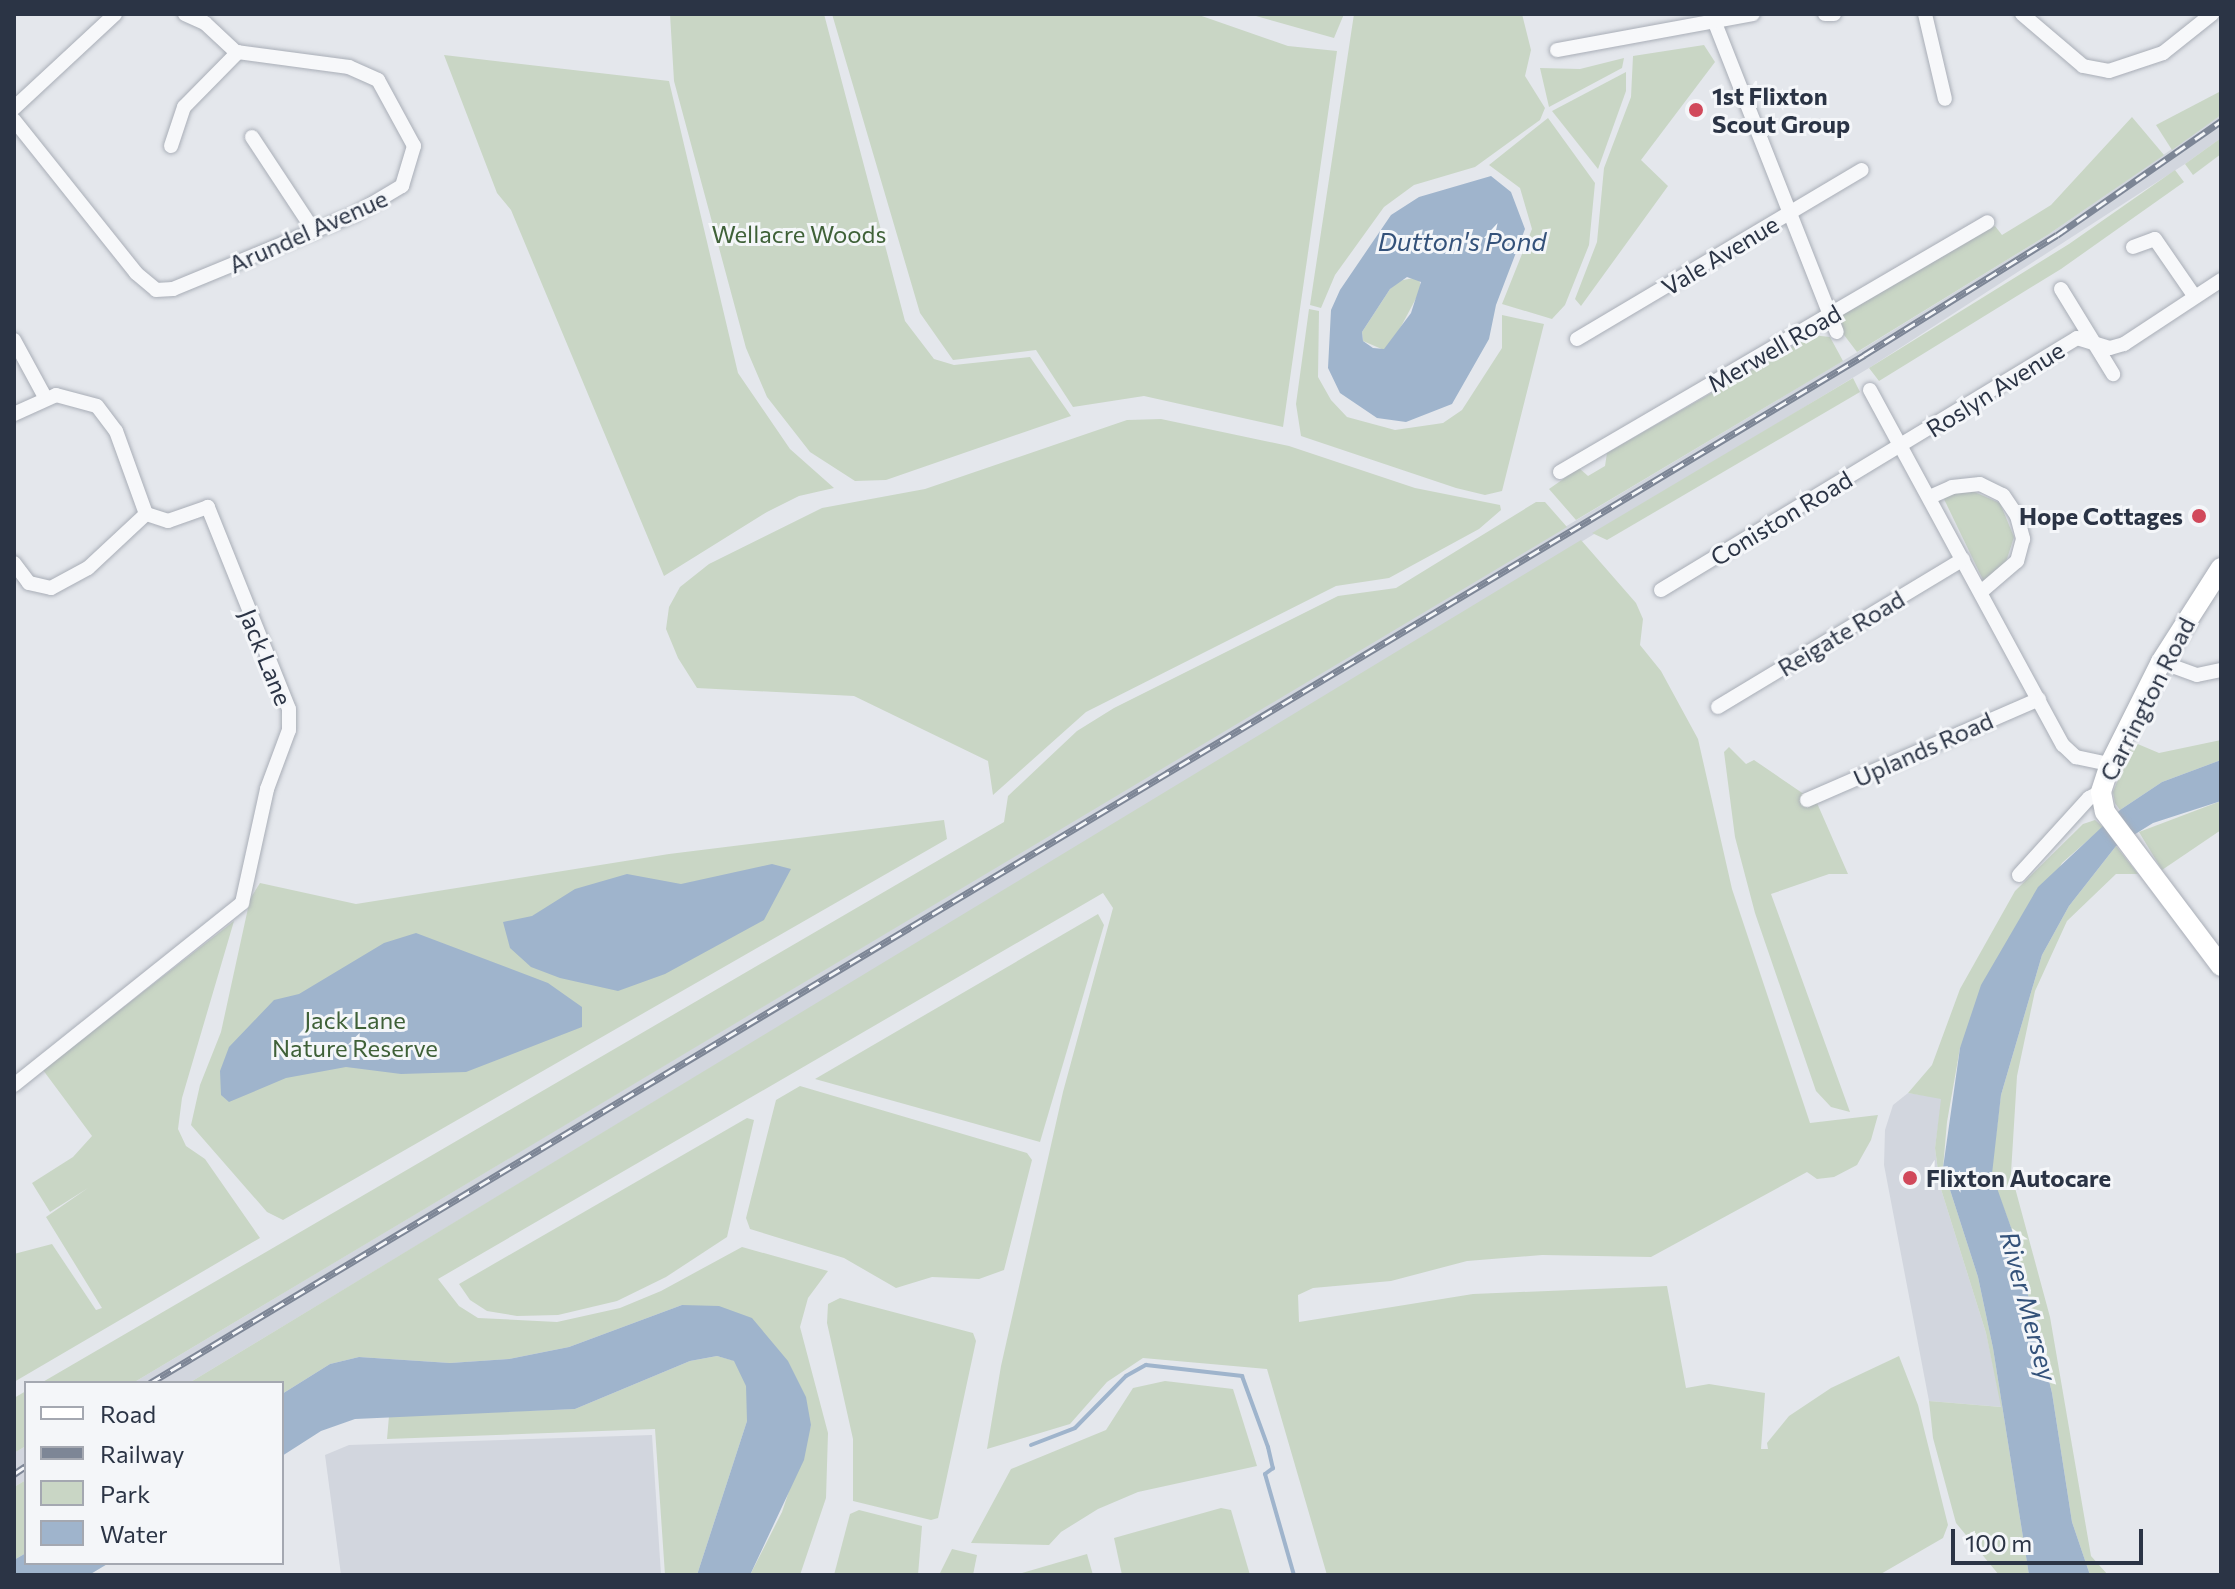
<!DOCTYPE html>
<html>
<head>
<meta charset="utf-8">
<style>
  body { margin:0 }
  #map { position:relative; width:2235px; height:1589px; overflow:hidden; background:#e4e7ec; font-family:Commissioner,sans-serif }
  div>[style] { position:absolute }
  .built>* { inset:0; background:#d2d6de }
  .green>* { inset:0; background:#c9d6c5 }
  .water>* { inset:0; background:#9fb4cc }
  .stream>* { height:4px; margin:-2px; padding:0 2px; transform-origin:2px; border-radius:2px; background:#9fb4cc }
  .roads { filter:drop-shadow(0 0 2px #a9aeb7) drop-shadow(0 0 2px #a9aeb7) }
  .street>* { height:14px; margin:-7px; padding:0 7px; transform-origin:7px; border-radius:7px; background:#f7f8fa }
  .secondary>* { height:20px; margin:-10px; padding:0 10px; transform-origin:10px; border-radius:10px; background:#fff }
  .rail>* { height:7px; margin-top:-3.5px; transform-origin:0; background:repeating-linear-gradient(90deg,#f4f6f9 0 12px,#7d8696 0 24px); box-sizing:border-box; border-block:2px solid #7d8696 }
  .dots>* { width:22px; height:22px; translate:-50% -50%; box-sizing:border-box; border:4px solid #f4f6f9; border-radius:50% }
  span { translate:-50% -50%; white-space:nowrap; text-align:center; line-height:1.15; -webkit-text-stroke:6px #f4f6f9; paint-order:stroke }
  .poi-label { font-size:24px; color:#2b3445; font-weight:700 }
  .left { translate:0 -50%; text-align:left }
  .right { translate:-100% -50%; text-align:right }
  .street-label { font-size:24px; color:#2b3445 }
  .park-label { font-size:24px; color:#3f6138 }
  .water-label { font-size:26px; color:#34527a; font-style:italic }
  .frame { position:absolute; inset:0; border:16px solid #2b3445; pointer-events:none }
  .legend { position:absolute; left:24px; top:1381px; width:260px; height:184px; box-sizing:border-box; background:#f4f6f9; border:2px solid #a4a8b1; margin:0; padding:10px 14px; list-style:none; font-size:24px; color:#2b3445 }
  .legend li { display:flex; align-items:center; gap:16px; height:40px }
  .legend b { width:40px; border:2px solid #a4a8b1 }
  .scale { position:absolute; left:1951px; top:1529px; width:192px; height:36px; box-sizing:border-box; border:4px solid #2b3445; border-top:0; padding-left:10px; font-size:24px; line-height:28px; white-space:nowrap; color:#2b3445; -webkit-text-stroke:6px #f4f6f9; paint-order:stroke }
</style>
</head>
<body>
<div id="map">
  <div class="built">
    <div style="clip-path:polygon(2221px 115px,2221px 138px,2185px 164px,1869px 368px,189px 1383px,133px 1383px,1861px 350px,2049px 234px)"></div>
    <div style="clip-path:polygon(1908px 1093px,1942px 1098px,1935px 1148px,1940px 1186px,1986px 1333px,2002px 1407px,1929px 1401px,1884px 1165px,1885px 1130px,1893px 1105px)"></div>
    <div style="clip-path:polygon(652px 1435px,661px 1575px,341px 1575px,325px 1455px,349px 1445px)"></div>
    <div style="clip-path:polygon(26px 1446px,26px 1480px,14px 1487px,14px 1453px)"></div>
  </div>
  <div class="green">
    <div style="clip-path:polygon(670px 14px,824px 14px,905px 321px,934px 359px,954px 365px,1030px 357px,1071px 416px,886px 480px,855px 481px,810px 452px,767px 397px,746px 348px,674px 81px)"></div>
    <div style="clip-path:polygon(832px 14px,1196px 14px,1288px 46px,1337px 51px,1283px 427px,1144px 396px,1073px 407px,1036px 350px,953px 360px,920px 313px)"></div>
    <div style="clip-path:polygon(1249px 14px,1344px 14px,1334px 38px)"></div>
    <div style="clip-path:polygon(1354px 14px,1522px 14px,1531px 50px,1525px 76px,1545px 108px,1540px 120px,1475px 167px,1414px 185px,1384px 207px,1335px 275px,1321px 308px,1310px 305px)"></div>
    <div style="clip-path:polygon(1704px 45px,1715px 62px,1641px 160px,1668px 186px,1581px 306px,1575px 299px,1597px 242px,1604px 168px,1631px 97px,1633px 56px)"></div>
    <div style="clip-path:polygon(444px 55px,669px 81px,738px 373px,790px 449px,834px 488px,799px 496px,767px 512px,664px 576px,511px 210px,497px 193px)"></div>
    <div style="clip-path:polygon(1624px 58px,1622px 68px,1549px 107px,1540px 68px,1580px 69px)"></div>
    <div style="clip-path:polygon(1626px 72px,1626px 91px,1598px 169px,1552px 111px)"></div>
    <div style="clip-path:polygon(2221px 91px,2221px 115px,2172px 150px,2156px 125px)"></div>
    <div style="clip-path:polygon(2132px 117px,2164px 155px,2049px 234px,1857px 352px,1841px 331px,1841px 316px,1995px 226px,2002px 235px,2051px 205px)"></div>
    <div style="clip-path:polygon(1548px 118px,1595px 183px,1589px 245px,1565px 305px,1552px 319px,1502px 304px,1532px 229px,1520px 188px,1489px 165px)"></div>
    <div style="clip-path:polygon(2221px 138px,2221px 154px,2193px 175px,2185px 164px)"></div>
    <div style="clip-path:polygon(2175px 170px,2184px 182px,2061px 269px,1879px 381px,1869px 368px,2069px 244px)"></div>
    <div style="clip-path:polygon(1419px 277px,1421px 289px,1396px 336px,1384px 350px,1363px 341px,1362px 332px,1390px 289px,1398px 281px)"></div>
    <div style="clip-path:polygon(1309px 309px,1319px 311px,1318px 377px,1331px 400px,1347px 417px,1395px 430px,1443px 423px,1462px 410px,1502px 348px,1502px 315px,1544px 324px,1502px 491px,1485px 495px,1456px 488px,1301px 436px,1296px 404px)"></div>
    <div style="clip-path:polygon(1812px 335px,1830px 337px,1843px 361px,1576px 520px,1549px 489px,1579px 468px,1588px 476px,1605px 466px,1607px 453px)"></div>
    <div style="clip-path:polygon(1853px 378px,1860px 392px,1607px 540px,1592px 533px)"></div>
    <div style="clip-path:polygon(1161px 419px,1289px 446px,1415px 488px,1500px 505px,1501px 510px,1479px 529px,1389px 578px,1336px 586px,1086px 712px,993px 795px,988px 761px,854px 696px,697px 688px,678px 658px,666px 629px,669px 607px,680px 587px,709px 564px,822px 508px,925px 489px,1127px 420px)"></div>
    <div style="clip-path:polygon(1970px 490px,2000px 503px,2014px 537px,2005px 565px,1984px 582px,1943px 497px)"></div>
    <div style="clip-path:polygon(1536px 502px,1545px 502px,1567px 527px,133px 1383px,41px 1383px,1004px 822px,1008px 796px,1077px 731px,1114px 708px,1338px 596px,1396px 588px)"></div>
    <div style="clip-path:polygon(1581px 540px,1636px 603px,1643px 619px,1640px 645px,1661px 671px,1698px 739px,1732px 889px,1810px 1123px,1878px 1115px,1871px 1140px,1857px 1165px,1834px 1177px,1817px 1179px,1807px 1172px,1651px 1257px,1542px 1255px,1467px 1261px,1391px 1281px,1313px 1288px,1298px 1295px,1299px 1322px,1473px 1294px,1667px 1286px,1686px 1388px,1709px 1384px,1765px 1393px,1761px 1449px,1768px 1449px,1767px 1443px,1789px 1416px,1831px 1388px,1899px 1356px,1918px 1405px,1948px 1525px,1943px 1538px,1879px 1575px,1327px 1575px,1267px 1369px,1143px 1358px,1107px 1382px,1070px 1424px,987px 1449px,1001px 1366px,1063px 1092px,1113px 908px,1103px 893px,438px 1279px,459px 1306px,478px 1318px,557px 1322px,620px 1308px,661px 1291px,742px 1247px,828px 1271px,808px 1298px,800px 1327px,828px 1433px,826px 1498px,800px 1575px,750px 1575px,782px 1512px,811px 1425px,682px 1305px,569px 1347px,509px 1359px,450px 1363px,359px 1357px,330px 1364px,282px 1394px,282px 1383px,189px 1383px)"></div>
    <div style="clip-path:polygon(2221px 740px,2221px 760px,2162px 782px,2120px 810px,2115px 803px,2113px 792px,2133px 742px,2159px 753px)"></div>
    <div style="clip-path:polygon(1729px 747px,1746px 764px,1754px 760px,1817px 803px,1848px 874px,1829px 874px,1771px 894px,1850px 1112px,1831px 1107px,1816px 1091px,1755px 913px,1735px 837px,1724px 752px)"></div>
    <div style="clip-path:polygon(2221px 801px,2221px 830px,2162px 870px,2139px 832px)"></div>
    <div style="clip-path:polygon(944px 820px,947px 839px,283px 1220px,267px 1212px,191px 1125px,200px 1085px,221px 1032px,250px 899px,260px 883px,356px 904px,669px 854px)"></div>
    <div style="clip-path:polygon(2095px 820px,2103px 827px,2062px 863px,1960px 1048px,1947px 1122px,1943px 1168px,1978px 1277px,1993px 1348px,2029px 1575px,1999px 1575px,1956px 1523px,1933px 1438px,1929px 1401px,2001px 1407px,1986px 1333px,1940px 1186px,1935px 1148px,1941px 1099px,1908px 1093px,1932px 1065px,1960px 989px,2015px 891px,2083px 824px)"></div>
    <div style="clip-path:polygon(2116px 846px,2138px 874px,2116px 874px,2067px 921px,2035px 991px,2017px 1076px,2011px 1173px,2050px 1317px,2091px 1556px,2108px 1575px,2090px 1575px,2072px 1522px,2052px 1393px,2013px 1233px,1991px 1174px,2001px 1095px,2042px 955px,2069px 906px)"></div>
    <div style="clip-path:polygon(1098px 914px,1104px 925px,1040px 1142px,815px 1079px)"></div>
    <div style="clip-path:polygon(234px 921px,182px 1098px,178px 1129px,186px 1146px,205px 1159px,260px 1238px,14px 1382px,14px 1254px,52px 1244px,96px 1310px,102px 1308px,46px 1217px,88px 1188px,50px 1212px,32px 1183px,73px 1157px,92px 1136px,43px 1070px)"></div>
    <div style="clip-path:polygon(800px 1086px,1027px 1153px,1032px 1160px,1004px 1270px,979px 1279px,932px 1277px,896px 1288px,844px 1258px,750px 1229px,746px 1218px,776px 1100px)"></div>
    <div style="clip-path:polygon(747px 1118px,754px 1120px,727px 1237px,666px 1277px,617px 1301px,558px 1315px,517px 1316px,487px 1311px,470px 1300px,459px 1284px)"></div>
    <div style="clip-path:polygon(840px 1298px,973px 1333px,976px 1341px,938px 1518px,931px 1520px,853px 1501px,853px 1439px,827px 1323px,828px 1304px)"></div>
    <div style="clip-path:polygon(717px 1356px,735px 1361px,747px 1386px,747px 1421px,697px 1575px,665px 1575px,655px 1429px,387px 1439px,389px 1416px,575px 1409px,690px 1361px)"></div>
    <div style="clip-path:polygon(1165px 1381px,1233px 1389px,1257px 1466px,1138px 1492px,1098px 1509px,1061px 1532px,1049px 1545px,971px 1543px,1011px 1469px,1106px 1430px,1133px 1388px)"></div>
    <div style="clip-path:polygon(26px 1391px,26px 1446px,14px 1453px,14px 1398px)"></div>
    <div style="clip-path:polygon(26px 1480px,26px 1553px,14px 1560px,14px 1487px)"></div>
    <div style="clip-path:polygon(1221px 1508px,1231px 1510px,1250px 1575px,1122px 1575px,1114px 1538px)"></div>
    <div style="clip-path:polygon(859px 1510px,922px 1526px,918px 1575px,834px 1575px,850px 1514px)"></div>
    <div style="clip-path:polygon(952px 1549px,977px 1555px,973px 1575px,939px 1575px)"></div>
    <div style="clip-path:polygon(1087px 1554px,1093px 1575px,1015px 1575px)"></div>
  </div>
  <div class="water">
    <div style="clip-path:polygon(evenodd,1491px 176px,1511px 192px,1525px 229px,1496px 305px,1489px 339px,1452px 404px,1406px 422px,1377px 418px,1340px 393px,1328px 368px,1331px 310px,1340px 290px,1391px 215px,1419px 197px,1491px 176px,1407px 277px,1421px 282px,1411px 313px,1384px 349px,1373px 348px,1363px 341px,1362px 332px,1390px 289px,1407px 277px)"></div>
    <div style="clip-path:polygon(2221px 760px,2221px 801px,2153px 823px,2116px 846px,2069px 906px,2042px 955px,2001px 1095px,1992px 1174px,2013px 1233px,2052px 1393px,2072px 1522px,2090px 1575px,2029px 1575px,1993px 1348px,1978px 1277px,1943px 1168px,1960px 1048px,1981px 985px,2038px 887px,2120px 810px,2162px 782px)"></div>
    <div style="clip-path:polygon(772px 864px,791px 869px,764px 920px,665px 974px,618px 991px,560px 978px,531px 967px,510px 948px,503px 922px,532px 916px,575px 889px,627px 874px,681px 884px)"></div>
    <div style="clip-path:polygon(416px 933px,548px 983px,582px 1007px,582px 1027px,466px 1072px,401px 1074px,346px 1067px,286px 1078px,229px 1102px,221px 1095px,220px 1071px,229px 1047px,274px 1000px,299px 994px,384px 943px)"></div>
    <div style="clip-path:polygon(682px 1305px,719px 1306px,752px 1318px,788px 1361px,806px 1397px,811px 1425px,804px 1460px,750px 1575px,697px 1575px,747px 1421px,746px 1386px,734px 1361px,717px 1356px,690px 1361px,575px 1409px,355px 1419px,321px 1431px,282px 1456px,282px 1394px,330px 1364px,359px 1357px,450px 1363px,509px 1359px,569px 1347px)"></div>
    <div style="clip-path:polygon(26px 1553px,26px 1563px,109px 1563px,89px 1575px,14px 1575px,14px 1560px)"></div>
  </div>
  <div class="stream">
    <div style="left:1031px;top:1445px;width:47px;rotate:-21.1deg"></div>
    <div style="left:1075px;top:1428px;width:73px;rotate:-45.6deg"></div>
    <div style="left:1126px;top:1376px;width:23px;rotate:-29deg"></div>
    <div style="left:1146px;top:1365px;width:97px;rotate:6.5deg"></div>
    <div style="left:1242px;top:1376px;width:76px;rotate:69.9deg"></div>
    <div style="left:1268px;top:1447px;width:22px;rotate:77deg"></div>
    <div style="left:1273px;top:1468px;width:10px;rotate:143deg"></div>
    <div style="left:1265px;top:1474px;width:105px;rotate:74deg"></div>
  </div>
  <div class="roads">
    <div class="street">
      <div style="left:1825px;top:14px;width:9px"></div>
      <div style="left:1925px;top:14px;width:87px;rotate:76.8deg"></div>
      <div style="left:2022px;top:14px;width:80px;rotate:40.4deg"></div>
      <div style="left:2083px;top:66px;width:26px;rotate:11deg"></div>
      <div style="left:2109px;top:71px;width:57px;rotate:-18.4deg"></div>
      <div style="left:2163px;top:53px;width:63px;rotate:-38.5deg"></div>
      <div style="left:1715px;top:23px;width:332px;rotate:68.5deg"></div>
      <div style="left:1557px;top:50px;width:199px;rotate:-10.4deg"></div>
      <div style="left:14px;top:108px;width:138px;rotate:-42.9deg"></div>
      <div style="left:14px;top:120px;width:196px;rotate:51.4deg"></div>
      <div style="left:136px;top:273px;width:26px;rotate:40deg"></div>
      <div style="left:156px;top:290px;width:17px;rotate:-3deg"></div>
      <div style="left:173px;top:289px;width:197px;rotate:-22.4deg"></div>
      <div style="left:355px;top:214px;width:55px;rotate:-30.8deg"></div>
      <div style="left:402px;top:186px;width:42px;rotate:-73.3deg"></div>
      <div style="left:414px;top:146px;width:75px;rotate:-118.6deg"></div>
      <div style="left:378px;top:80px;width:32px;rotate:-156deg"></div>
      <div style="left:349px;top:67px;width:114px;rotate:-172.4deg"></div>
      <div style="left:236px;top:52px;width:42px;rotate:-136.9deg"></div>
      <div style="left:205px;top:23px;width:22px;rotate:-156deg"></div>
      <div style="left:252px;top:137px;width:113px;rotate:56.6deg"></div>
      <div style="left:171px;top:146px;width:41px;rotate:-71.6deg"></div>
      <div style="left:184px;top:107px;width:77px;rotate:-45.5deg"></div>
      <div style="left:2133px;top:247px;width:23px;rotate:-20deg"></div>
      <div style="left:2155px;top:239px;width:70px;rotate:55.4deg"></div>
      <div style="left:2061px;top:289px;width:100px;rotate:58.5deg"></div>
      <div style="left:1577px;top:339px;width:331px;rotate:-30.7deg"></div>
      <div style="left:14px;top:340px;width:65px;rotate:61.5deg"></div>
      <div style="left:1870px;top:390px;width:404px;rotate:61.5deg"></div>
      <div style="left:2063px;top:745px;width:18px;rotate:43deg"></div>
      <div style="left:2076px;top:757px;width:35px;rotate:12deg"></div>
      <div style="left:14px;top:414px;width:46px;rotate:-24.3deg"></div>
      <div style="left:56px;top:395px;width:42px;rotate:15deg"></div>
      <div style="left:97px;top:406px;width:31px;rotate:53deg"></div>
      <div style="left:116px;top:431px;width:88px;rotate:70.1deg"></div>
      <div style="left:146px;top:514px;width:79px;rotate:137deg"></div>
      <div style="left:88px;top:568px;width:42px;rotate:151.6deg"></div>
      <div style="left:51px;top:588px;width:23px;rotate:-167deg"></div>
      <div style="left:29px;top:583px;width:25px;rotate:-127deg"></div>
      <div style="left:1560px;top:472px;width:495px;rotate:-30.3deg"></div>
      <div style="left:1930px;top:497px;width:24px;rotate:-24deg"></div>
      <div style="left:1952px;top:487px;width:28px;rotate:-6deg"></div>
      <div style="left:1980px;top:484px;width:25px;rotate:26deg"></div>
      <div style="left:2003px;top:495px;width:25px;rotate:56deg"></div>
      <div style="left:2017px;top:516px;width:24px;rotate:75deg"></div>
      <div style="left:2023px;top:539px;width:23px;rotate:105deg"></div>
      <div style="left:2017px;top:561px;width:48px;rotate:139.3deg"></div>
      <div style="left:1661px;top:590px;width:486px;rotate:-31.2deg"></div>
      <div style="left:2077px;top:338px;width:34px;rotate:17deg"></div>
      <div style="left:2110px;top:348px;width:15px;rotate:-16deg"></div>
      <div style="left:2124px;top:344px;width:116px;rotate:-33.4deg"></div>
      <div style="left:2161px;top:662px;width:38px;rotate:20deg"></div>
      <div style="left:2197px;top:675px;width:25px;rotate:-12deg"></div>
      <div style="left:1718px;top:707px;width:286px;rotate:-31.1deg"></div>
      <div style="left:1807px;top:800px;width:253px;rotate:-23.5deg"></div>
      <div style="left:2019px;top:875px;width:104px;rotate:-47.7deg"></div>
      <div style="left:2089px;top:798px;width:13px;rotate:-27deg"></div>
      <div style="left:14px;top:1085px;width:292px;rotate:-38.6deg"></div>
      <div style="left:242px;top:903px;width:117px;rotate:-77.6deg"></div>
      <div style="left:267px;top:789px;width:63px;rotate:-69.6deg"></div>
      <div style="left:289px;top:730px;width:21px;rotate:-90deg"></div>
      <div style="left:289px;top:709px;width:218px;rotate:-111.9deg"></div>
      <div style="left:208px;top:507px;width:42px;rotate:160.7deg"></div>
      <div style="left:168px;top:521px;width:23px;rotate:-162deg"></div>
    </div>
    <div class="secondary">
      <div style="left:2221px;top:568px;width:112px;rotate:122.6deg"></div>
      <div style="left:2161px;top:662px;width:114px;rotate:116.6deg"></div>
      <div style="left:2110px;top:764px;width:29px;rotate:108deg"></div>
      <div style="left:2101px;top:792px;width:20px;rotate:79deg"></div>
      <div style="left:2105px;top:812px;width:193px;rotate:53deg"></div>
    </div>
  </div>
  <div class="rail">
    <div style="left:150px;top:1383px;width:1999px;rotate:-30.95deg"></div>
    <div style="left:1864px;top:355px;width:227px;rotate:-31.9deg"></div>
    <div style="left:2057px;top:235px;width:200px;rotate:-34.8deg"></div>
    <div style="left:14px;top:1474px;width:14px;rotate:-34deg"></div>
  </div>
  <div class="dots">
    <div style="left:1696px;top:110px;background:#d1495b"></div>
    <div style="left:2199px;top:516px;background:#d1495b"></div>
    <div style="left:1910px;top:1178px;background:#d1495b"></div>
  </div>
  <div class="poi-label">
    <span class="left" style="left:1712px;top:110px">1st Flixton<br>Scout Group</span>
    <span class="right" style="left:2183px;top:516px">Hope Cottages</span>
    <span class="left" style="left:1926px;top:1178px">Flixton Autocare</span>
  </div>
  <div class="street-label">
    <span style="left:308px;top:231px;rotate:-24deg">Arundel Avenue</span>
    <span style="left:1720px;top:255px;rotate:-31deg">Vale Avenue</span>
    <span style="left:1774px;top:348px;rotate:-30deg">Merwell Road</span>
    <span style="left:1995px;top:389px;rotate:-32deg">Roslyn Avenue</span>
    <span style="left:1781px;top:518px;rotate:-31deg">Coniston Road</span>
    <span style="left:1841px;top:633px;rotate:-31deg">Reigate Road</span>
    <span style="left:266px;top:657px;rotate:68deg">Jack Lane</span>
    <span style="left:2147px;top:699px;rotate:-63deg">Carrington Road</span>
    <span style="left:1923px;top:749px;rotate:-24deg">Uplands Road</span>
  </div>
  <div class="park-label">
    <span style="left:799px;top:234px">Wellacre Woods</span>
    <span style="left:355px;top:1034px">Jack Lane<br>Nature Reserve</span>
  </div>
  <div class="water-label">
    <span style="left:1462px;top:241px">Dutton's Pond</span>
    <span style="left:2029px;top:1306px;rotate:75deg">River Mersey</span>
  </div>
  <div class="frame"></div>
  <ul class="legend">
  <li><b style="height:10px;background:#fff"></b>Road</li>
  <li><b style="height:10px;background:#7d8696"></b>Railway</li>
  <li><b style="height:22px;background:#c9d6c5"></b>Park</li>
  <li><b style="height:22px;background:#9fb4cc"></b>Water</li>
  </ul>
  <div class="scale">100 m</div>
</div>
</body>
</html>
